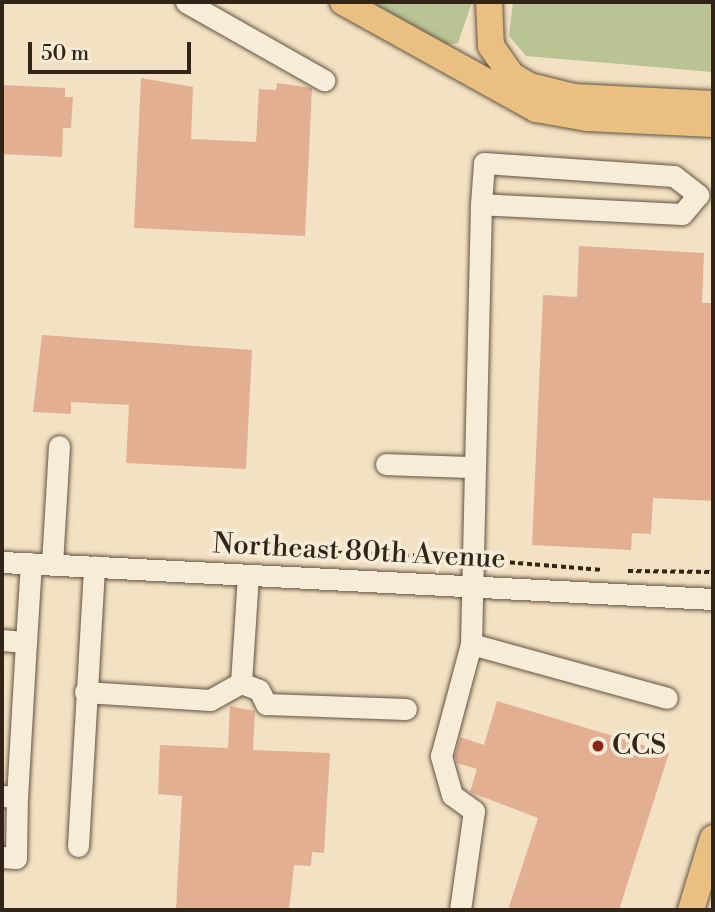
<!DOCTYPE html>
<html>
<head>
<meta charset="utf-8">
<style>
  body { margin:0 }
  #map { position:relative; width:715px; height:912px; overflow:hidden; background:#f2e1c2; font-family:"Libre Bodoni",serif }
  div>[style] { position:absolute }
  .green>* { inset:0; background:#b9c394 }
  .building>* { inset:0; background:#e3af93 }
  .path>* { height:3.5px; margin-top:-1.75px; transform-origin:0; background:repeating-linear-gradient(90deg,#322416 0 5px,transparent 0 8.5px) }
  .roads { filter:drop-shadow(0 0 2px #625341) drop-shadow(0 0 2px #625341) }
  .minor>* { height:21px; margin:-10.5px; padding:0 10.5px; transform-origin:10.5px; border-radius:10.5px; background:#f7ecd7 }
  .major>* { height:26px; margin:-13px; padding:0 13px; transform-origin:13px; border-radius:13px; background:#e9c081 }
  .dots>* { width:19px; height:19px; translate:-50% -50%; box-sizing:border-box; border:4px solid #f7ecd7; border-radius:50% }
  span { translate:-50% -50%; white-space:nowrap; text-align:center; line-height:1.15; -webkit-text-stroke:7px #f7ecd7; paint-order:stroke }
  .street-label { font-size:28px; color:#322416 }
  .poi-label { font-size:28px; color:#322416 }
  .left { translate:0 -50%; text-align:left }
  .frame { position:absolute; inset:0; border:4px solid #322416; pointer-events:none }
  .scale { position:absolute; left:28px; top:42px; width:163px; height:32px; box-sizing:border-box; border:4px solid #322416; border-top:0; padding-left:9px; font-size:21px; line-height:24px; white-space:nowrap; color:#322416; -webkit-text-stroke:5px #f7ecd7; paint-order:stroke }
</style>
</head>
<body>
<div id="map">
  <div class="green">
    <div style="clip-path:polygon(371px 2px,472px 2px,458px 43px,447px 45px)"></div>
    <div style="clip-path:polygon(513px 2px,713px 2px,713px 72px,526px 56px,509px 36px)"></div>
  </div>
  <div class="building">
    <div style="clip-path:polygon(141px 78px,193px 87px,191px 139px,256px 142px,259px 89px,276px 90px,277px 83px,312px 88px,305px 236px,134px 228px)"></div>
    <div style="clip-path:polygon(2px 85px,65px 88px,65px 97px,73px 97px,71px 128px,63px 128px,62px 157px,2px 154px)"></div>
    <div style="clip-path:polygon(579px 246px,704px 253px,702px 303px,713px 303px,713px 501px,653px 498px,651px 534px,632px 533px,631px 550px,532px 545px,543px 295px,577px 297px)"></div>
    <div style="clip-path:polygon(42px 335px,252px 350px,246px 469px,126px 463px,129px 405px,71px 402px,71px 414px,33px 412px)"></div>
    <div style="clip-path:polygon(497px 701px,669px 753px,619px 910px,508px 910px,538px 818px,470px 792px,477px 769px,457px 763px,455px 756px,460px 737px,484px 745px)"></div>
    <div style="clip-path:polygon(230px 706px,255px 711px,253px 750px,330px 753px,324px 853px,312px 852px,311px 866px,294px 865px,289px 910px,176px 910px,182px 796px,158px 794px,160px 745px,228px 748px)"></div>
  </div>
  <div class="path">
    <div style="left:328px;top:552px;width:126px;rotate:2.3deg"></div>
    <div style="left:493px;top:561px;width:110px;rotate:4.7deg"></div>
    <div style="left:628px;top:571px;width:85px;rotate:0.7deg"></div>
  </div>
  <div class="roads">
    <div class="minor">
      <div style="left:186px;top:2px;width:159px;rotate:29.5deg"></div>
      <div style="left:481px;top:204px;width:41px;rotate:-85.8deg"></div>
      <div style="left:484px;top:163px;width:190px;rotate:3.9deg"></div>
      <div style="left:674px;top:176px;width:31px;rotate:38deg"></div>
      <div style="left:698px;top:195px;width:25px;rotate:130deg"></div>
      <div style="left:682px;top:214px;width:201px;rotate:-177.2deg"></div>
      <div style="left:481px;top:204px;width:440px;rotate:91.3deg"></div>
      <div style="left:471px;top:644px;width:203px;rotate:15.4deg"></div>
      <div style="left:386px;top:464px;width:87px;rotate:2deg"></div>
      <div style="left:2px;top:562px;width:712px;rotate:2.98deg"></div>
      <div style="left:52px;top:564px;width:118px;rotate:-86.6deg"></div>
      <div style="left:2px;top:640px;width:24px;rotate:5deg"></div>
      <div style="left:26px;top:642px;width:155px;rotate:93.3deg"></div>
      <div style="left:17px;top:797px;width:15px;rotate:-176deg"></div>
      <div style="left:26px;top:642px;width:79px;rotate:-86.4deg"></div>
      <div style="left:241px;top:683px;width:108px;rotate:-86.3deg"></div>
      <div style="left:85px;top:692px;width:125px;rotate:3.7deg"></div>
      <div style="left:210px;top:700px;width:35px;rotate:-29deg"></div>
      <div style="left:241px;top:683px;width:19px;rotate:21deg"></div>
      <div style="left:259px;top:690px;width:16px;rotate:63deg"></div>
      <div style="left:266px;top:704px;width:140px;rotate:2deg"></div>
      <div style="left:78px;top:846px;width:280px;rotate:-86.7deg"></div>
      <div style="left:2px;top:857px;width:14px;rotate:4deg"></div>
      <div style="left:16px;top:858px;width:61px;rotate:-89.1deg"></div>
      <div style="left:460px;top:910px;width:100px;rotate:-82deg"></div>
      <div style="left:474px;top:811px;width:27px;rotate:-144deg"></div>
      <div style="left:452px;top:795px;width:41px;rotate:-105.8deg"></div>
      <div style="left:441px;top:756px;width:116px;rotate:-75deg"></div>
    </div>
    <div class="major">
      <div style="left:343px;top:2px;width:221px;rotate:29deg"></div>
      <div style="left:536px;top:109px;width:52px;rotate:10deg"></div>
      <div style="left:587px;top:118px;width:126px;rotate:2.7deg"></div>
      <div style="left:489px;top:2px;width:44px;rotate:87.4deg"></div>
      <div style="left:491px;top:46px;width:35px;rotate:55deg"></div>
      <div style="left:511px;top:75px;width:21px;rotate:31deg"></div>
      <div style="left:529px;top:86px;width:46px;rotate:13.7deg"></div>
      <div style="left:574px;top:97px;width:139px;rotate:2.9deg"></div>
      <div style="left:691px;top:910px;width:75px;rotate:-73deg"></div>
    </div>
  </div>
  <div class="dots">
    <div style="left:598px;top:746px;background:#8f2418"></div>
  </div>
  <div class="street-label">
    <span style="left:359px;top:552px;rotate:3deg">Northeast 80th Avenue</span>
  </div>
  <div class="poi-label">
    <span class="left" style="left:612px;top:746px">CCS</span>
  </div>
  <div class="frame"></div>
  <div class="scale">50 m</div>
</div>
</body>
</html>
